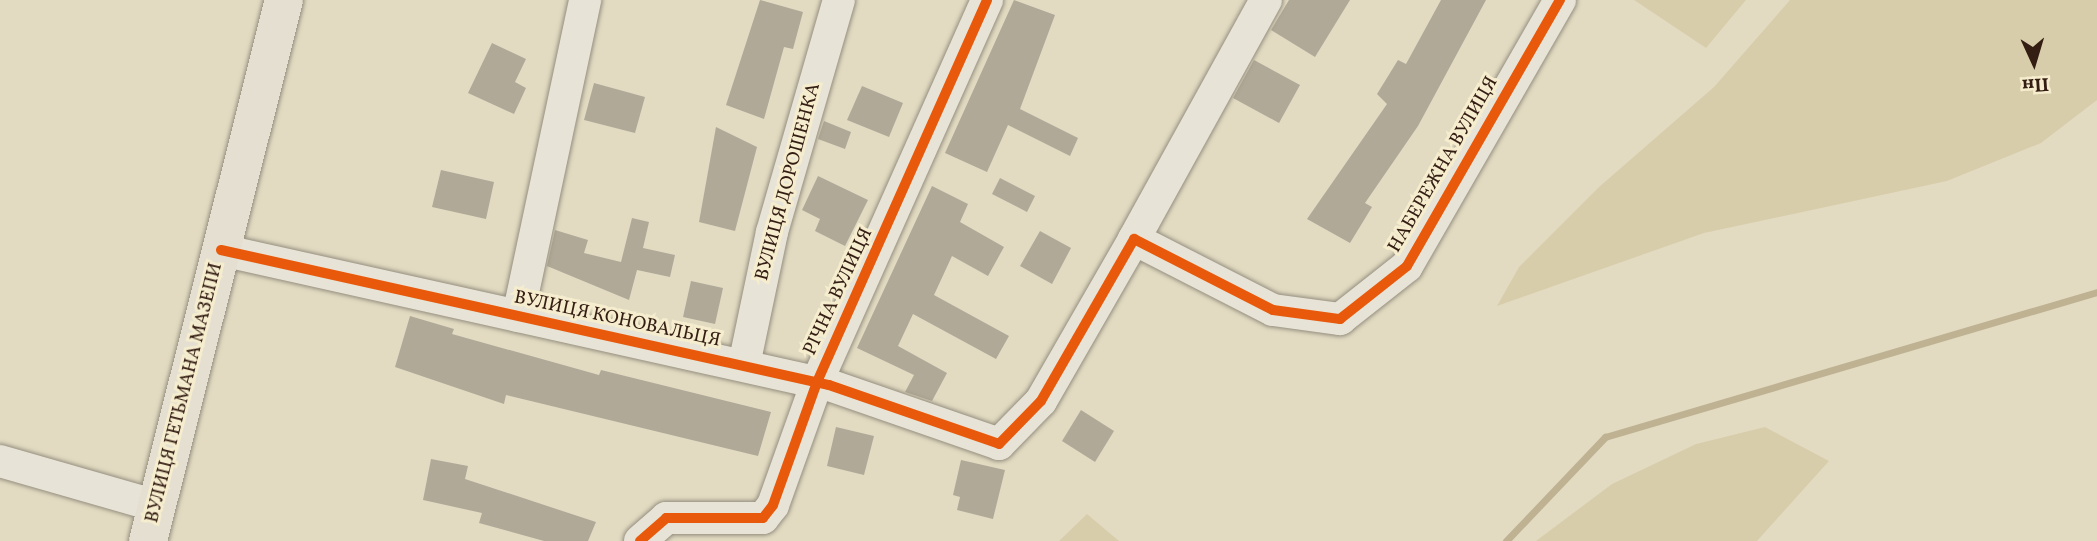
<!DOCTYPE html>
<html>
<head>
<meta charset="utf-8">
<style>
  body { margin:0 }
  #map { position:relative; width:2097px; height:541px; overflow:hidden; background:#e2dbc2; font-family:Vollkorn,serif }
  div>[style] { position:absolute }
  .green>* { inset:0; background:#d8cdab }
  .stream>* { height:7px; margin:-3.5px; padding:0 3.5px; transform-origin:3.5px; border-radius:3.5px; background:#bfb292 }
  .building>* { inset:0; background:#b0a998 }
  .roads { filter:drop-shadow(0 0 2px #958e7f) drop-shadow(0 0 2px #958e7f) }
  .minor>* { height:32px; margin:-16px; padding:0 16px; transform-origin:16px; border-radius:16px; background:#e7e4d7 }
  .major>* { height:38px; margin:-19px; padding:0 19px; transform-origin:19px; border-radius:19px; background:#e4dfd0 }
  .cycleway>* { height:10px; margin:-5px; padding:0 5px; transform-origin:5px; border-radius:5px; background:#e8590c }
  span { translate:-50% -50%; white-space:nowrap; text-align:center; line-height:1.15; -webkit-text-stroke:6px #f5edce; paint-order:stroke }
  .street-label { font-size:19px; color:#341d13 }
  .north { position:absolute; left:1999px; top:28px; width:70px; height:70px; -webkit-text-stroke:5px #f5edce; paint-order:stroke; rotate:176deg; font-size:19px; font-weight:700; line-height:28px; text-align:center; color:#341d13 }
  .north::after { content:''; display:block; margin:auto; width:24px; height:32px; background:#341d13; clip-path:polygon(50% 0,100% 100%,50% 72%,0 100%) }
</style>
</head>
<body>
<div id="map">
  <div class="green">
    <div style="clip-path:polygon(1634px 0,1746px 0,1706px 48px)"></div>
    <div style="clip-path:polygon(1790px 0,2097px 0,2097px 100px,2041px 143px,1947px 181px,1704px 233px,1497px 306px,1519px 267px,1599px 187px,1714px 87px)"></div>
    <div style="clip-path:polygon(1765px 427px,1829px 461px,1757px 541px,1536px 541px,1612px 484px,1696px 444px)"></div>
    <div style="clip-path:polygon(1087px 514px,1119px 541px,1059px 541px)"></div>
  </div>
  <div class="stream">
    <div style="left:1506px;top:541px;width:144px;rotate:-46.4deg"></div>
    <div style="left:1605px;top:437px;width:513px;rotate:-16.42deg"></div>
  </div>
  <div class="building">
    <div style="clip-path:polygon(760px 0,803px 12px,793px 49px,784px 47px,764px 119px,726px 105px)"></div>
    <div style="clip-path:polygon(1014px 0,1055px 15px,1020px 109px,1078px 138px,1070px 156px,1008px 125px,987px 172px,945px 153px)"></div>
    <div style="clip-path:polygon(1289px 0,1350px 0,1315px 57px,1271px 30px)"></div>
    <div style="clip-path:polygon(1441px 0,1486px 0,1418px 126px,1365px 203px,1372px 207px,1350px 243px,1307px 219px,1387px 104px,1377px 94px,1398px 60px,1406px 64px)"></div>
    <div style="clip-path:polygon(492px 43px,526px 59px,515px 82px,526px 88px,514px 114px,468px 93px)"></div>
    <div style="clip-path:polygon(1254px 60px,1300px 85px,1279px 123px,1233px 98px)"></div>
    <div style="clip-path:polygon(594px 83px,645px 97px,635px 133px,584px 120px)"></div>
    <div style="clip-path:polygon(862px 86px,903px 103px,889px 137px,847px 120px)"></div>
    <div style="clip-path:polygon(824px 121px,851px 132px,845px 149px,818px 139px)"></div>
    <div style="clip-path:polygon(716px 127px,757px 147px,735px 231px,699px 222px)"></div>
    <div style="clip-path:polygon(441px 170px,494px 182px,486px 219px,432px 207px)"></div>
    <div style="clip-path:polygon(818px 176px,868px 200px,845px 246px,815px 231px,820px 219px,802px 210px)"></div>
    <div style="clip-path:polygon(1000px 178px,1035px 196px,1027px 212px,992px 194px)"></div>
    <div style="clip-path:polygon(932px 186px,968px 204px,960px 222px,1004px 247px,988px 276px,952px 256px,934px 295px,1009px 336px,996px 359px,913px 314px,898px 346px,947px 373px,932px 401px,905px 392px,914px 375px,857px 348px)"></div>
    <div style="clip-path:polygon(632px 218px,649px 222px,643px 248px,675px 255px,670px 277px,637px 270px,629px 300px,547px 266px,555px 230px,588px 240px,584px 253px,621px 262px)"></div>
    <div style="clip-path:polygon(1040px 231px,1071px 248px,1052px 284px,1020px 266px)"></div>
    <div style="clip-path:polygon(691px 281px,723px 288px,715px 324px,683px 317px)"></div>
    <div style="clip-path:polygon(410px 316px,454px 329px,452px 334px,599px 375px,601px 370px,771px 412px,758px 456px,506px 395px,504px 404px,395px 367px)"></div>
    <div style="clip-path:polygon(1081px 410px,1114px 431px,1095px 462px,1062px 441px)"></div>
    <div style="clip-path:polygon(836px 427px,874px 436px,864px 475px,827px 466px)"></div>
    <div style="clip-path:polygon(431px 459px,468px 466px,465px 479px,596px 522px,588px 541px,544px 541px,479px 523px,482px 513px,423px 500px)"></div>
    <div style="clip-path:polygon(961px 460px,1005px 470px,993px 519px,957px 510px,960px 497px,953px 495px)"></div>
  </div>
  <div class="roads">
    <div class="minor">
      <div style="left:1134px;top:239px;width:273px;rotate:-61.1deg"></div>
      <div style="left:221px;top:250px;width:623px;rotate:12.52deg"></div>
      <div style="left:829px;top:385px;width:180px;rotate:19.1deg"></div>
      <div style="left:999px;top:444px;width:60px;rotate:-45.7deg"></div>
      <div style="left:1041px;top:401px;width:187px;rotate:-60.1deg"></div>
      <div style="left:1134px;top:239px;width:156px;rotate:27.1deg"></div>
      <div style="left:1273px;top:310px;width:68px;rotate:7.7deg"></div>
      <div style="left:1340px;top:319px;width:85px;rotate:-38.3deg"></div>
      <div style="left:1407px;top:266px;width:307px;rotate:-60.1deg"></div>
      <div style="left:518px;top:316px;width:323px;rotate:-78deg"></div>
      <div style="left:744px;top:365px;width:136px;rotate:-78.1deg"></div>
      <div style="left:772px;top:232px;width:241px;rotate:-73.9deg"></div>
      <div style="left:0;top:461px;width:163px;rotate:16deg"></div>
      <div style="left:640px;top:541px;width:35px;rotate:-41deg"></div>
      <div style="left:666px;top:518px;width:97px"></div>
      <div style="left:763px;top:518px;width:16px;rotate:-52deg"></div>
      <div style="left:773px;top:505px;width:131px;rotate:-70.3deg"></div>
      <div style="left:817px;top:382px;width:418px;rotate:-66deg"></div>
    </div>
    <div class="major">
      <div style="left:148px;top:541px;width:558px;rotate:-75.89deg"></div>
    </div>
  </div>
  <div class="cycleway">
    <div style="left:221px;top:250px;width:623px;rotate:12.52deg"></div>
    <div style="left:829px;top:385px;width:180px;rotate:19.1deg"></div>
    <div style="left:999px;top:444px;width:60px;rotate:-45.7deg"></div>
    <div style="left:1041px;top:401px;width:187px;rotate:-60.1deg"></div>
    <div style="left:1134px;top:239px;width:156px;rotate:27.1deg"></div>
    <div style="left:1273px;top:310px;width:68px;rotate:7.7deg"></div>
    <div style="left:1340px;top:319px;width:85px;rotate:-38.3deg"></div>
    <div style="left:1407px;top:266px;width:307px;rotate:-60.1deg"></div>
    <div style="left:640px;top:541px;width:35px;rotate:-41deg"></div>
    <div style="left:666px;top:518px;width:97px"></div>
    <div style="left:763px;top:518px;width:16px;rotate:-52deg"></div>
    <div style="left:773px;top:505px;width:131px;rotate:-70.3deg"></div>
    <div style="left:817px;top:382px;width:418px;rotate:-66deg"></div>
  </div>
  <div class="street-label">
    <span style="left:1444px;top:165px;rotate:-60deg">НАБЕРЕЖНА ВУЛИЦЯ</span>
    <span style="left:789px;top:182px;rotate:-75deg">ВУЛИЦЯ ДОРОШЕНКА</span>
    <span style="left:839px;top:292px;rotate:-65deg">РІЧНА ВУЛИЦЯ</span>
    <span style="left:617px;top:320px;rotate:12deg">ВУЛИЦЯ КОНОВАЛЬЦЯ</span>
    <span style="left:185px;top:393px;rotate:-76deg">ВУЛИЦЯ ГЕТЬМАНА МАЗЕПИ</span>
  </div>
  <div class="north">Пн</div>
</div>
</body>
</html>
